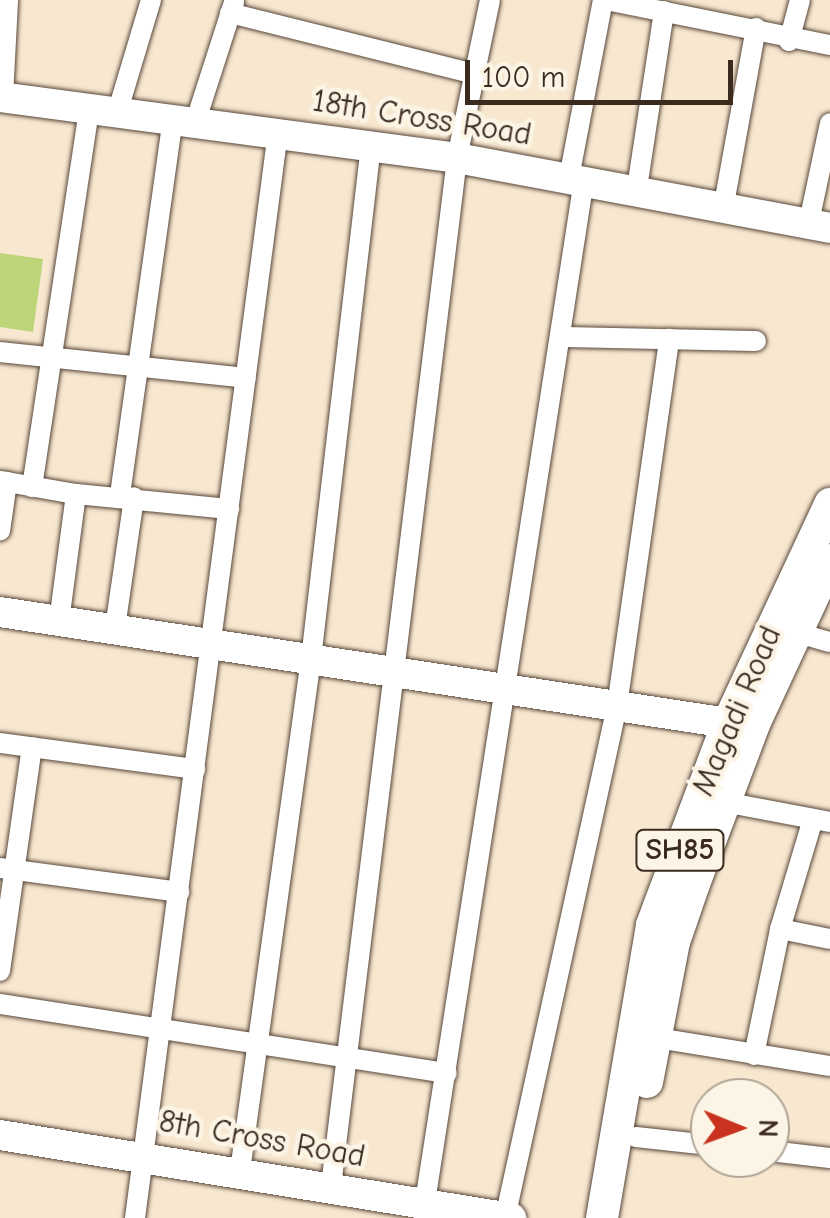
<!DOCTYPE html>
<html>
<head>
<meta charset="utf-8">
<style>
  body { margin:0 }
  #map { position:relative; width:830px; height:1218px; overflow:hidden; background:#f8e8d0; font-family:"Comic Neue",sans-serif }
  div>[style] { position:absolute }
  .green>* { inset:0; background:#bdd479 }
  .roads { filter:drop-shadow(0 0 2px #574639) drop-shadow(0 0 2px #574639) }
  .street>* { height:20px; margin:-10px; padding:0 10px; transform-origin:10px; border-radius:10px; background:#fff }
  .secondary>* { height:30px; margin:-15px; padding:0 15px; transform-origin:15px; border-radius:15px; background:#fff }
  .primary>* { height:32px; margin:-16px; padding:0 16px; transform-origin:16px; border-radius:16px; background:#fff }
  span { translate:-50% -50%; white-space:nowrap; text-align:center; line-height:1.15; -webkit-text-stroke:9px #fcf5e5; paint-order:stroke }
  .shield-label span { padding:2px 8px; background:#fcf5e5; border:2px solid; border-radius:8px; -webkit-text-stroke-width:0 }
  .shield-label { font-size:30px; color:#3b2a1e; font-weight:700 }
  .street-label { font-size:32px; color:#3b2a1e }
  .north { position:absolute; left:690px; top:1078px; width:100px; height:100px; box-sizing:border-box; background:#fcf5e5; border:2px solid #afa495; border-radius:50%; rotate:91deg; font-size:28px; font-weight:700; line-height:40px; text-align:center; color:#3b2a1e }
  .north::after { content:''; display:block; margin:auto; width:35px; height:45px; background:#c8321e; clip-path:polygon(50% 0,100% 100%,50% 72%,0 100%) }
  .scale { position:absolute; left:465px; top:60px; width:268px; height:45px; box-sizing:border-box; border:5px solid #3b2a1e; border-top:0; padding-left:12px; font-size:30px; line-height:35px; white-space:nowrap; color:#3b2a1e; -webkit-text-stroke:8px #fcf5e5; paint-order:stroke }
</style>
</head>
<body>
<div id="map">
  <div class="green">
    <div style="clip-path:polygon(0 253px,43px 259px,33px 332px,0 327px)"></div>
  </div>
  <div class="roads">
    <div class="street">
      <div style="left:606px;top:0;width:228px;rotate:11.4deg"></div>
      <div style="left:230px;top:13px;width:252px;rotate:14deg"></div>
      <div style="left:789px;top:41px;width:42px;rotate:-75deg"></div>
      <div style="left:3px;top:97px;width:97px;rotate:-87deg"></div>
      <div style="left:118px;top:110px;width:115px;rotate:-73.3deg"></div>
      <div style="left:196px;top:120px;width:124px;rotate:-72.1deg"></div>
      <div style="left:569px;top:178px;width:181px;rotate:-79.2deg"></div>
      <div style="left:637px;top:188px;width:179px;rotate:-81.3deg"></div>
      <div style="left:724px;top:204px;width:179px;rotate:-79.7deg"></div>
      <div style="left:809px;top:222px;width:101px;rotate:-78deg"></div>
      <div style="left:563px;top:337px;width:193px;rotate:1.2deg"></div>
      <div style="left:0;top:352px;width:247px;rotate:6deg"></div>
      <div style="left:0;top:481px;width:7px;rotate:8deg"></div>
      <div style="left:7px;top:482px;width:49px;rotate:98.1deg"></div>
      <div style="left:7px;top:482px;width:70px;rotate:9.9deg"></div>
      <div style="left:76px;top:494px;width:128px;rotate:97.6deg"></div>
      <div style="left:32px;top:487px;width:383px;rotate:-81.4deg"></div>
      <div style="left:76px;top:494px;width:154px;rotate:5.6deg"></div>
      <div style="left:120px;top:495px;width:382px;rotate:-82deg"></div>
      <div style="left:115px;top:628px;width:132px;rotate:-81.7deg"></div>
      <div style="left:798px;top:633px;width:33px;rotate:16deg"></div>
      <div style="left:0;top:743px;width:197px;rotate:7.6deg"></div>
      <div style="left:724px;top:802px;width:108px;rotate:10.7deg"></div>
      <div style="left:0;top:868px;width:181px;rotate:7.6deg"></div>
      <div style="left:780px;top:929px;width:51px;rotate:11.3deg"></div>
      <div style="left:0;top:971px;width:226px;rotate:-81.9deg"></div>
      <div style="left:0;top:1004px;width:452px;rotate:8.8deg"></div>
      <div style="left:657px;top:1038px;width:175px;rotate:9.2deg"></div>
      <div style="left:754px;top:1055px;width:129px;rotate:-78.3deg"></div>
      <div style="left:780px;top:929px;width:115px;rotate:-73.3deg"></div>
      <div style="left:636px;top:1137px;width:74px;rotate:6.2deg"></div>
      <div style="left:770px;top:1151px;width:60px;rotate:6.7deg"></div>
      <div style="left:240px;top:1171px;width:517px;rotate:-82.11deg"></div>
      <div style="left:311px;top:659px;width:517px;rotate:-83.34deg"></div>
      <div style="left:331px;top:1186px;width:1036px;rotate:-83.01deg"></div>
      <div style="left:457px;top:158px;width:161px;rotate:-78.2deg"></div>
      <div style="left:423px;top:1215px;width:1047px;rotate:-81.16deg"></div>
      <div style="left:135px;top:1218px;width:1095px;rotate:-82.5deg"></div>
      <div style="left:505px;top:1218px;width:524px;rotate:-77.66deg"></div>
      <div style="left:617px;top:706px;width:371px;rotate:-81.9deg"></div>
    </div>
    <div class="secondary">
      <div style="left:0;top:97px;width:461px;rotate:7.6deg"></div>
      <div style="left:457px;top:158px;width:380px;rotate:10.6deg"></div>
      <div style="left:0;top:612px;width:736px;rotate:8.67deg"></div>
      <div style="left:0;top:1135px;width:518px;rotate:9.23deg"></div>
    </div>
    <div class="primary">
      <div style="left:647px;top:1082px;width:143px;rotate:-79.1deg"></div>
      <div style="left:674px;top:942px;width:61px;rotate:-71deg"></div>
      <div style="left:694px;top:884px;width:171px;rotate:-69.4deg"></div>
      <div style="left:754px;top:724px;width:181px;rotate:-65.1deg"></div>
      <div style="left:602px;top:1218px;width:297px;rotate:-80.3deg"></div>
      <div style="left:652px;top:925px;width:216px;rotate:-69.4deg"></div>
      <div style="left:728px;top:723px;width:242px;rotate:-65deg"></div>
    </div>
  </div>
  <div class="shield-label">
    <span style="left:680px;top:850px">SH85</span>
  </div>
  <div class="street-label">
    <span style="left:422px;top:118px;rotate:9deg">18th Cross Road</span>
    <span style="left:737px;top:711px;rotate:-67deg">Magadi Road</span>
    <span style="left:262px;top:1139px;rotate:10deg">8th Cross Road</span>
  </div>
  <div class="north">N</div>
  <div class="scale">100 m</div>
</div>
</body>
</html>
